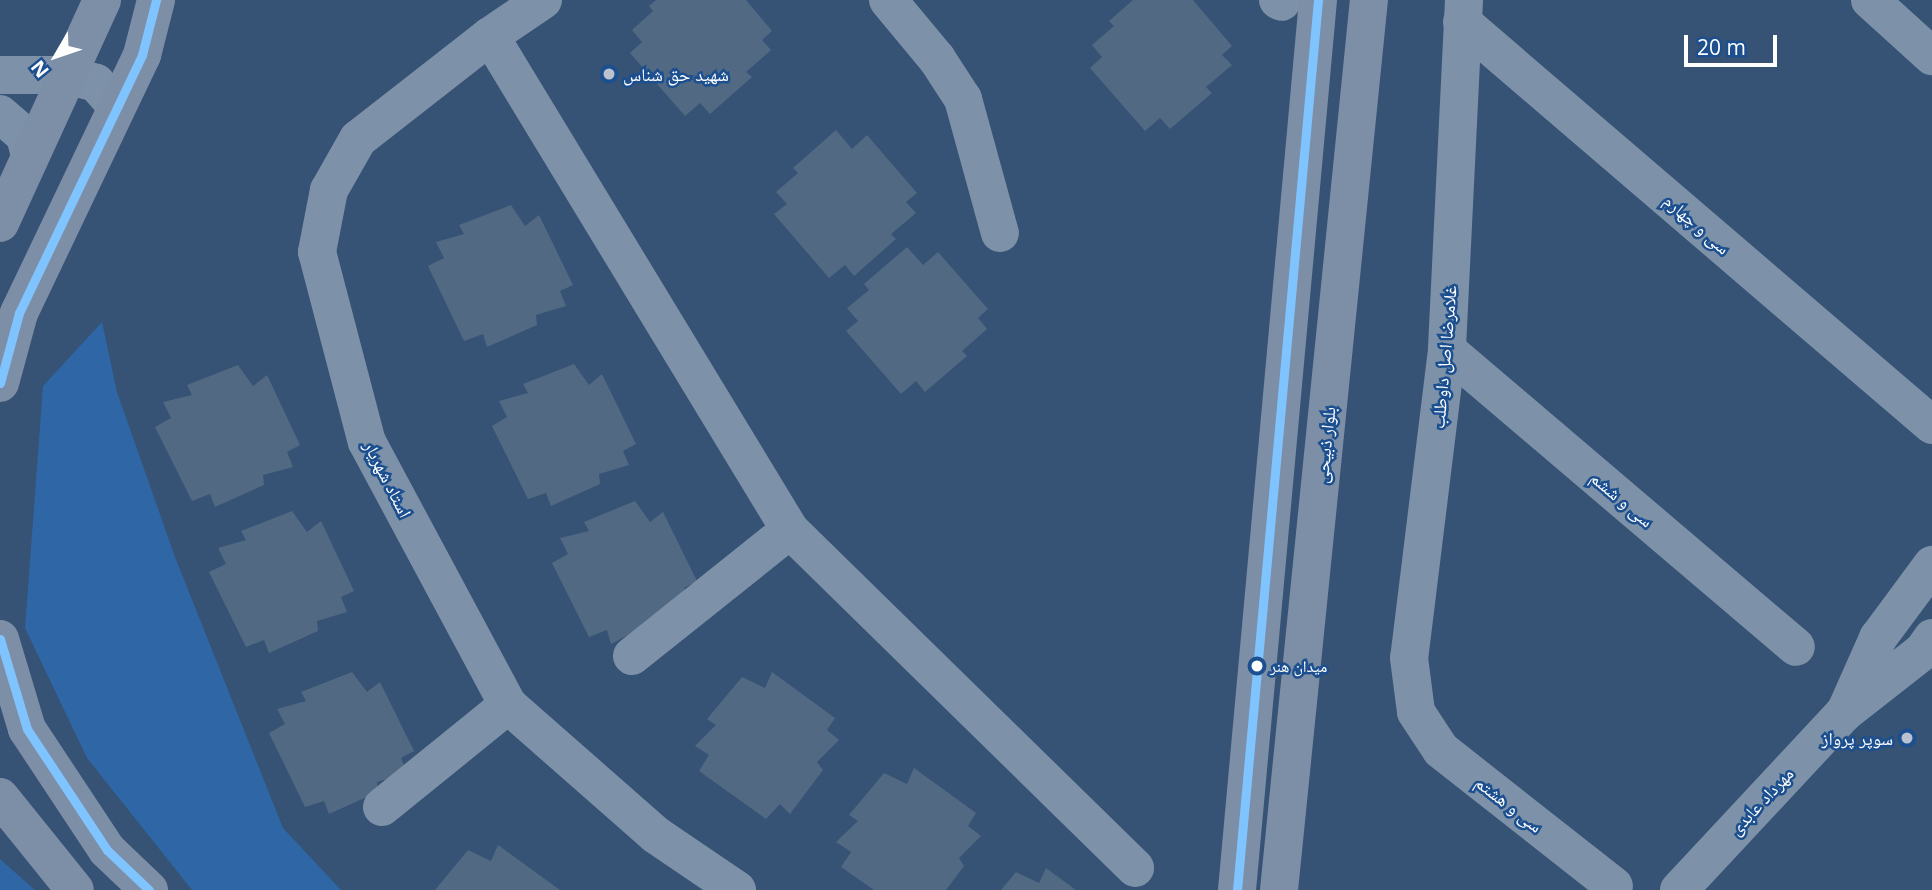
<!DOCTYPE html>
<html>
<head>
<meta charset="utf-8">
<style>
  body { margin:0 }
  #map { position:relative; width:1932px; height:890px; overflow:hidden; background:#365274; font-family:"Open Sans","Noto Naskh Arabic",sans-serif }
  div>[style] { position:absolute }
  .green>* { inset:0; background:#2f66a5 }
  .building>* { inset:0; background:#526984 }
  .minor>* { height:38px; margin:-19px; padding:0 19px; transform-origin:19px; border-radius:19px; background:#7d92a8 }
  .major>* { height:38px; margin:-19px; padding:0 19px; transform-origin:19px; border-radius:19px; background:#7d8ea7 }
  .bus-1>* { height:9px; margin:-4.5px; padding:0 4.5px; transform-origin:4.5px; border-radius:4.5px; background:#80c4ff }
  .dots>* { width:19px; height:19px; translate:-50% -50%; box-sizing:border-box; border:4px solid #1b4f8f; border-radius:50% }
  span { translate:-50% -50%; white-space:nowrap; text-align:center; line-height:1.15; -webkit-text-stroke:5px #1b4f8f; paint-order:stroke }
  .bus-label { font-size:16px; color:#fff }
  .left { translate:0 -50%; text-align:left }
  .poi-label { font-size:18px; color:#fff }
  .right { translate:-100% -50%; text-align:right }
  .street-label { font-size:18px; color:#fff }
  .north { position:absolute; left:21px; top:21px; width:70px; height:70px; -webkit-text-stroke:5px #1b4f8f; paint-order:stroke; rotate:231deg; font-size:19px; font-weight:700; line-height:28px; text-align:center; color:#fff }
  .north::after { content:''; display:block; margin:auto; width:24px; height:32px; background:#fff; clip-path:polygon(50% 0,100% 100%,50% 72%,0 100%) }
  .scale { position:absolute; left:1684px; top:35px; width:93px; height:32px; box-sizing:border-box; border:4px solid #fff; border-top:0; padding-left:9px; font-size:21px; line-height:24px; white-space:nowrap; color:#fff; -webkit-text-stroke:5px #1b4f8f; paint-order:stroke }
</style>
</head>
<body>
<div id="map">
  <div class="green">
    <div style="clip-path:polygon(102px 322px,117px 392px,175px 557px,283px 828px,341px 890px,192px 890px,87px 758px,25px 628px,43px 386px)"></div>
    <div style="clip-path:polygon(0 859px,35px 890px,0 890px)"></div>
  </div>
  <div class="building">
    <div style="clip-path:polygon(656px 0,746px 0,772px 31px,762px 40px,771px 50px,746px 72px,752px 77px,710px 114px,700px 103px,685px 116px,630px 53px,642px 42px,632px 30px,653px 11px,649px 6px)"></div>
    <div style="clip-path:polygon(1133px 0,1193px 0,1232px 46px,1222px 55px,1232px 65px,1206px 87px,1212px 93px,1170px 129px,1160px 118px,1145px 131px,1090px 68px,1102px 57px,1092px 45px,1114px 26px,1109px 21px)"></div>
    <div style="clip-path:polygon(836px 130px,852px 149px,867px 135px,917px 193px,906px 202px,916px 213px,891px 234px,896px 239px,854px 276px,845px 265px,829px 278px,774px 214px,787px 204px,776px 192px,798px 173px,793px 168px)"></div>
    <div style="clip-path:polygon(511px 205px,525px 226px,539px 215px,573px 285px,560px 291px,566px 306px,536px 315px,537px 325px,487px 347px,483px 334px,464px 341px,428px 266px,444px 258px,436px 242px,464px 234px,459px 225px)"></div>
    <div style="clip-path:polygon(907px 247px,923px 265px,938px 252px,988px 309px,978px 318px,987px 329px,962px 351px,967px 356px,925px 392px,916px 381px,901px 394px,846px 331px,858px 321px,847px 308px,869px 290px,864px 284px)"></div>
    <div style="clip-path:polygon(574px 364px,589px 385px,602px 374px,636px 444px,623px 451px,629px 465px,599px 474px,600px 484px,551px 506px,546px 493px,528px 499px,492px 426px,507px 417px,499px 401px,528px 393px,523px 384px)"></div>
    <div style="clip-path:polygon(238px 365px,253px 386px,267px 375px,300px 445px,287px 452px,293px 467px,263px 475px,264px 485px,215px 507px,210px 494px,192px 501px,155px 427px,171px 418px,163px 402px,192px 395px,187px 385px)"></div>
    <div style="clip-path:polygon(635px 501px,650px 522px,663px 512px,697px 581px,684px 588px,690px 603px,611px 644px,607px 630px,589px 637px,552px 563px,568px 554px,560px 538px,589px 531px,584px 522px)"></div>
    <div style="clip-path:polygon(292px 511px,307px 532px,321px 521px,354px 591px,341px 597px,347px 612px,317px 621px,318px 631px,269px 653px,264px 640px,246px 647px,209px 572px,226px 564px,218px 548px,246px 540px,241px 531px)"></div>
    <div style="clip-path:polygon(352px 672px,367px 692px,380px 682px,414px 751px,401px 758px,407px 773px,377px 782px,378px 792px,329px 814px,324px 801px,305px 807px,269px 733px,285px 724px,277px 709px,306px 701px,301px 692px)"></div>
    <div style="clip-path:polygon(772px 672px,835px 718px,827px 730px,839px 740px,817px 762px,823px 770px,790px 814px,780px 804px,766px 819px,699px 771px,709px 755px,695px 746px,716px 725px,707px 719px,742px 677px,765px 688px)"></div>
    <div style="clip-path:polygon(914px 768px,976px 813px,968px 826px,981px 836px,959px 858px,964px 866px,946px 890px,874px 890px,841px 867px,851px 852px,836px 842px,858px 821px,849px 815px,884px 773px,907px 784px)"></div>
    <div style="clip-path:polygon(498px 845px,560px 890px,435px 890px,468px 850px,491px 861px)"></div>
    <div style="clip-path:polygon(1046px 868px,1076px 890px,1001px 890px,1016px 872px,1039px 883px)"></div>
  </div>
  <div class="minor">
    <div style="left:543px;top:0;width:64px;rotate:145.8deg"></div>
    <div style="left:490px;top:36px;width:167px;rotate:142deg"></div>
    <div style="left:358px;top:139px;width:59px;rotate:119.6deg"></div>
    <div style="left:329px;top:190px;width:63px;rotate:101deg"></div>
    <div style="left:317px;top:252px;width:196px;rotate:75.3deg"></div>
    <div style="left:367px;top:442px;width:298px;rotate:61.8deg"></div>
    <div style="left:508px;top:705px;width:197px;rotate:41.3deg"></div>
    <div style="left:656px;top:835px;width:98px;rotate:34.2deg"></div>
    <div style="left:888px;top:0;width:77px;rotate:50.3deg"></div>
    <div style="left:937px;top:59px;width:48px;rotate:57deg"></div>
    <div style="left:963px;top:99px;width:139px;rotate:74.6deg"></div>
    <div style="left:1278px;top:0;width:4px;rotate:27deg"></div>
    <div style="left:1464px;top:0;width:350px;rotate:92.8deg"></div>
    <div style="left:1447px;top:350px;width:310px;rotate:97deg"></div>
    <div style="left:1409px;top:658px;width:54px;rotate:82.6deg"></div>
    <div style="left:1416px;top:712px;width:45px;rotate:56.7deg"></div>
    <div style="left:1441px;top:750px;width:220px;rotate:38.2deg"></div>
    <div style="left:1870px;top:0;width:84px;rotate:42.1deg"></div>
    <div style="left:1462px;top:22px;width:619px;rotate:40.61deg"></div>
    <div style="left:490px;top:36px;width:578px;rotate:58.73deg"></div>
    <div style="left:790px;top:530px;width:483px;rotate:44.4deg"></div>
    <div style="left:0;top:75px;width:65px"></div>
    <div style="left:65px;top:75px;width:32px;rotate:14deg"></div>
    <div style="left:96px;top:83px;width:30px;rotate:49deg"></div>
    <div style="left:0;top:114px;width:33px;rotate:41deg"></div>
    <div style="left:25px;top:136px;width:21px;rotate:76deg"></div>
    <div style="left:1447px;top:350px;width:458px;rotate:40.4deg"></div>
    <div style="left:632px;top:656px;width:202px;rotate:-38.6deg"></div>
    <div style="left:1847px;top:708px;width:77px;rotate:-66.1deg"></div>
    <div style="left:1878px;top:638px;width:91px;rotate:-53.5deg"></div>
    <div style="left:382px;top:807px;width:162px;rotate:-39deg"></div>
    <div style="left:1679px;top:890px;width:242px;rotate:-47deg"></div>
    <div style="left:1844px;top:713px;width:100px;rotate:-38.1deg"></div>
    <div style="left:1923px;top:651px;width:16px;rotate:-55deg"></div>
  </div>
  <div class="major">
    <div style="left:0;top:223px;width:245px;rotate:-65.4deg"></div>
    <div style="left:0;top:383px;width:73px;rotate:-74.8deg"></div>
    <div style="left:19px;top:313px;width:286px;rotate:-64.5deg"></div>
    <div style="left:142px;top:55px;width:57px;rotate:-75.7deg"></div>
    <div style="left:0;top:639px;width:94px;rotate:73.3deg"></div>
    <div style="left:27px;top:729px;width:145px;rotate:56.5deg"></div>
    <div style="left:107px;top:850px;width:58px;rotate:43.6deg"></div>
    <div style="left:0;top:797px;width:119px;rotate:51.1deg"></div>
    <div style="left:1237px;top:890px;width:894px;rotate:-84.8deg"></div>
    <div style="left:1279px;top:890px;width:895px;rotate:-84.23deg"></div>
  </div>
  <div class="bus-1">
    <div style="left:0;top:383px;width:73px;rotate:-74.8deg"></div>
    <div style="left:19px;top:313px;width:286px;rotate:-64.5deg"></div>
    <div style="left:142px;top:55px;width:57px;rotate:-75.7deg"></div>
    <div style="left:0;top:639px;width:94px;rotate:73.3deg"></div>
    <div style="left:27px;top:729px;width:145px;rotate:56.5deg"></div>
    <div style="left:107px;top:850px;width:58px;rotate:43.6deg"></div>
    <div style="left:1237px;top:890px;width:894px;rotate:-84.8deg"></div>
  </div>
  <div class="dots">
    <div style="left:609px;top:74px;background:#b9c2ce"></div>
    <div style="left:1257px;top:666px;background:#fff"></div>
    <div style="left:1907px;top:738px;background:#b9c2ce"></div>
  </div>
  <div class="bus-label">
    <span class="left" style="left:1270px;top:666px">میدان هنر</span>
  </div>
  <div class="poi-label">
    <span class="left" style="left:623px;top:74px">شهید حق شناس</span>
    <span class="right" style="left:1893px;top:738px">سوپر پرواز</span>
  </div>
  <div class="street-label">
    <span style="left:1697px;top:224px;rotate:41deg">سی و چهارم</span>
    <span style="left:1444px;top:357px;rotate:-85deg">غلامرضا اصل داوطلب</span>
    <span style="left:1325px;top:445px;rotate:-84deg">بلوار ذبیحی</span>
    <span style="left:388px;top:479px;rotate:63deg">استاد شهریار</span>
    <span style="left:1622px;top:499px;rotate:40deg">سی و ششم</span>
    <span style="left:1761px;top:801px;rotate:-47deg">مهرداد عابدی</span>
    <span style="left:1509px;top:804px;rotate:38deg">سی و هشتم</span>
  </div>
  <div class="north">N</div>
  <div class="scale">20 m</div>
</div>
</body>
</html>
